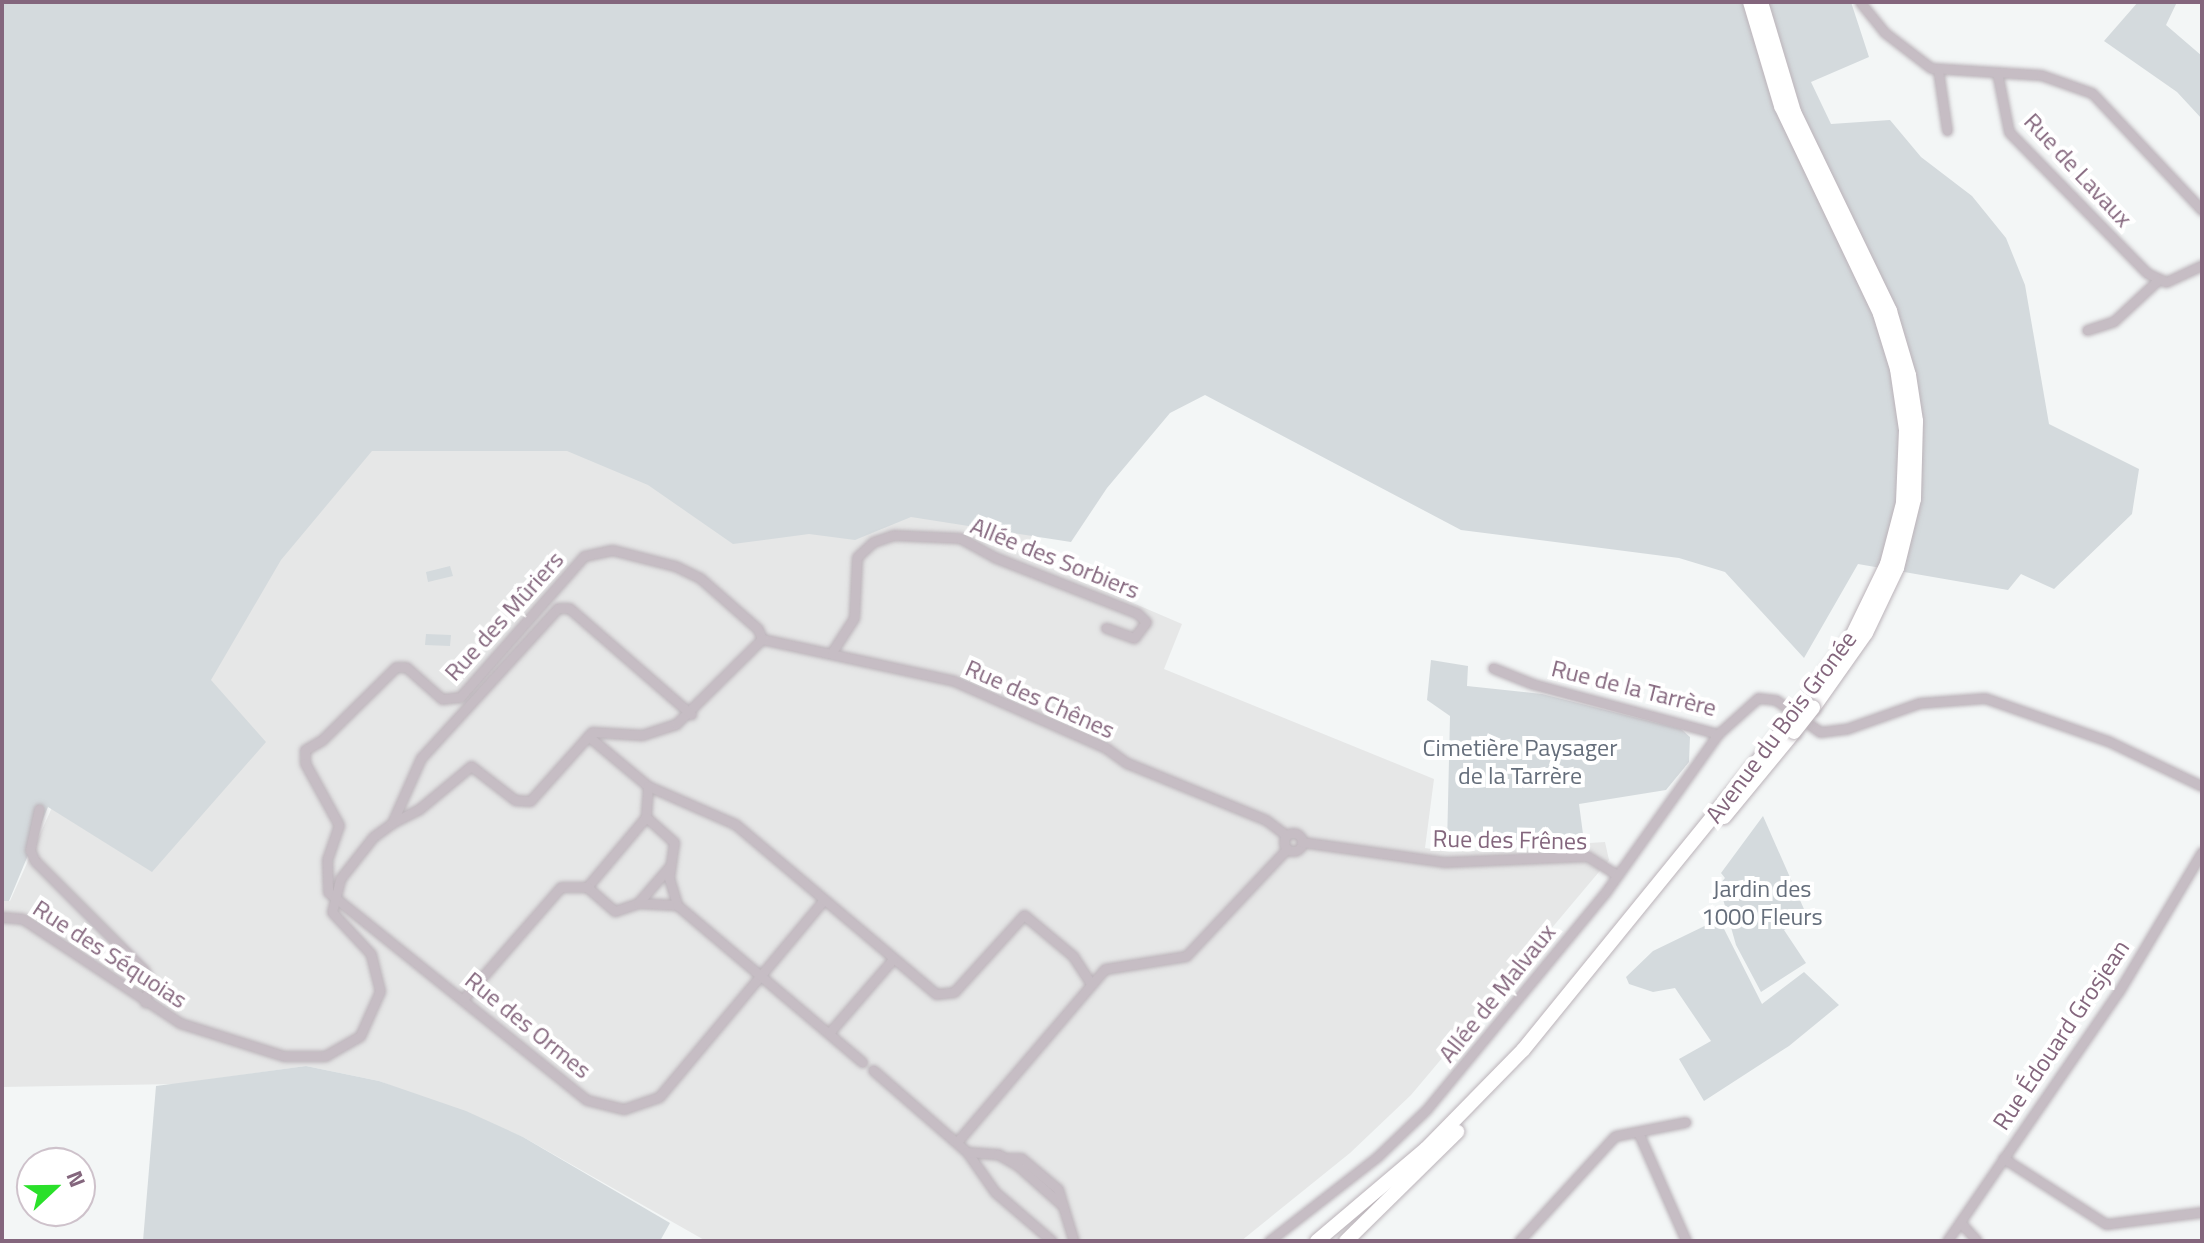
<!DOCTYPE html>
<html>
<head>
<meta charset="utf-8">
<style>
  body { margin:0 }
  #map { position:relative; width:2204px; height:1243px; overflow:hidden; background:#f3f6f6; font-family:"Titillium Web",sans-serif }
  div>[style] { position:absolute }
  .built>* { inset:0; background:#e6e7e7 }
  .green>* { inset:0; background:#d4dadd }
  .roads { filter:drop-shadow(0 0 2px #bbb3b9) drop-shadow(0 0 2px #bbb3b9) }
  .street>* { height:9px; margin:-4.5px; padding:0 4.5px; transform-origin:4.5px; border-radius:4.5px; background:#c6bdc4 }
  .street>.ring { margin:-4.5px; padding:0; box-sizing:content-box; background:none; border:9px solid #c6bdc4; border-radius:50% }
  .primary>* { height:14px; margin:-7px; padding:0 7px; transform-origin:7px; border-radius:7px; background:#fff }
  .bridges { filter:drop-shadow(0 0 2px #bbb3b9) drop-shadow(0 0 2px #bbb3b9) }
  .primary-bridge>* { height:14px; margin:-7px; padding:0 7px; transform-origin:7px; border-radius:7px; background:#fff }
  span { translate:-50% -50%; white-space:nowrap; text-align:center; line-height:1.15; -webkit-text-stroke:8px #fff; paint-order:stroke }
  .street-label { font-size:24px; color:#84667d }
  .park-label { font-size:24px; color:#656e7b }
  .frame { position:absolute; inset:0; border:4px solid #84667d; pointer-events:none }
  .north { position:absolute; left:16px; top:1147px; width:80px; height:80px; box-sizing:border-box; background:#fff; border:2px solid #cec2cb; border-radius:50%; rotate:68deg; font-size:22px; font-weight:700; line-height:32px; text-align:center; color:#84667d }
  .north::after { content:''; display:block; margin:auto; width:28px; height:36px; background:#2ae02a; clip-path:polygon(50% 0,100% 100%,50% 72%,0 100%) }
</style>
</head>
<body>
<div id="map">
  <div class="built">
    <div style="clip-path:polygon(246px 376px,1034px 527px,1047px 566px,1182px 624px,1164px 669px,1434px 779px,1425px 848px,1449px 852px,1605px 842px,1609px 860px,1411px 1095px,1350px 1153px,1241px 1241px,706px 1241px,523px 1137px,379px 1081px,306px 1066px,177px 1084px,2px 1087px,2px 901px,10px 901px)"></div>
  </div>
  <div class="green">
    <div style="clip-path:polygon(2px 2px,1851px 2px,1869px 57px,1811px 82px,1831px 124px,1890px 120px,1921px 157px,1972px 196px,2006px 238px,2025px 285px,2049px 424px,2139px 469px,2132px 514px,2054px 589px,2021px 574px,2008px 590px,1858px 564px,1804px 658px,1725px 572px,1679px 558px,1461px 530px,1205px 395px,1170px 413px,1107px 488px,1071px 542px,911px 517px,855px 540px,809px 534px,733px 544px,648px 485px,567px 451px,372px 451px,281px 560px,211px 680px,266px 742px,152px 872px,48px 807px,9px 901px,2px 901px)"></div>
    <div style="clip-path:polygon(2138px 2px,2177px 2px,2166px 25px,2202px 56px,2202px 119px,2177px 92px,2104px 41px)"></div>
    <div style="clip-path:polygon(450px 566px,453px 576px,428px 582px,426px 572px)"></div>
    <div style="clip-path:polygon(426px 634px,451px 635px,450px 646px,425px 645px)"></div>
    <div style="clip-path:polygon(1431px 660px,1468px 666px,1467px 686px,1542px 694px,1681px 729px,1690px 737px,1689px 762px,1666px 790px,1579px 804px,1583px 834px,1447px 846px,1450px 716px,1427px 700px)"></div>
    <div style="clip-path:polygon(1763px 816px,1807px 916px,1784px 930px,1806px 963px,1761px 992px,1736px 945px,1719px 885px,1725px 878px,1721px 873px)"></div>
    <div style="clip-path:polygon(1719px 919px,1762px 1004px,1804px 972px,1839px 1005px,1789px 1046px,1704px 1101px,1679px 1059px,1711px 1041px,1675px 988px,1653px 992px,1629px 984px,1626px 977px,1653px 951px)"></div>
    <div style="clip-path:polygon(306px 1066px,379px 1081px,466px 1111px,523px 1137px,670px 1223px,660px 1241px,143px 1241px,156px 1086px)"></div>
  </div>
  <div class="roads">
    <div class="street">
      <div style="left:1860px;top:2px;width:38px;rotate:51deg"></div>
      <div style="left:1884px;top:32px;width:59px;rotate:37.5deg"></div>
      <div style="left:1931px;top:68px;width:110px;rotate:3.6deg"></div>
      <div style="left:2041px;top:75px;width:54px;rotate:19.4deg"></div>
      <div style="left:2092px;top:93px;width:161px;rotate:46.8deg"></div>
      <div style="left:1938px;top:70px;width:61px;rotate:81.5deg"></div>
      <div style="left:1997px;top:72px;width:61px;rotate:78.7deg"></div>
      <div style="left:2009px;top:132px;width:197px;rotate:45.6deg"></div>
      <div style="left:2147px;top:273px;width:21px;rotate:25deg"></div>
      <div style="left:2166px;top:282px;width:40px;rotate:-25deg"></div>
      <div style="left:2087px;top:330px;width:28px;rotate:-18deg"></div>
      <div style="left:2114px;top:321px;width:59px;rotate:-42.9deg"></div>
      <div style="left:762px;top:639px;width:11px;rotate:-112deg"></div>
      <div style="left:758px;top:629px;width:77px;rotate:-138.7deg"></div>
      <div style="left:700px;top:578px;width:28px;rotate:-154deg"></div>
      <div style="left:675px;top:566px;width:65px;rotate:-165.7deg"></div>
      <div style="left:612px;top:550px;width:29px;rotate:168deg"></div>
      <div style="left:584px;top:556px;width:188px;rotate:131.3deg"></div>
      <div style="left:460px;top:697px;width:18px;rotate:174deg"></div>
      <div style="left:442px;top:699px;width:48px;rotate:-138.4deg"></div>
      <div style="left:406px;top:667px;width:10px;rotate:180deg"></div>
      <div style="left:396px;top:667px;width:104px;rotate:135.4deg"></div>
      <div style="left:322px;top:740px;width:20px;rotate:150deg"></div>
      <div style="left:305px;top:750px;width:13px;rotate:90deg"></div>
      <div style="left:305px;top:763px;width:71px;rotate:61.3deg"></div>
      <div style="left:339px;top:825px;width:36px;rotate:109deg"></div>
      <div style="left:327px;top:859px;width:33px;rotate:88deg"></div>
      <div style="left:328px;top:892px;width:332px;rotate:38.8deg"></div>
      <div style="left:587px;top:1100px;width:38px;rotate:14deg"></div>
      <div style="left:624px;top:1109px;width:37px;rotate:-19deg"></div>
      <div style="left:659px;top:1097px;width:257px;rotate:-50.1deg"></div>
      <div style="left:762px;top:639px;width:197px;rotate:12.3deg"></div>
      <div style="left:954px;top:681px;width:166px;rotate:23.8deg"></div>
      <div style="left:1106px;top:748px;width:26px;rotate:36deg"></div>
      <div style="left:1127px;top:763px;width:150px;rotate:22.3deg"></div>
      <div style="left:1266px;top:820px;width:25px;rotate:37deg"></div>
      <div style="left:832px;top:652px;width:40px;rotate:-57.1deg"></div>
      <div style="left:854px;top:618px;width:61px;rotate:-87.2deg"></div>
      <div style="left:857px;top:557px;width:22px;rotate:-43deg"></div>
      <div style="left:873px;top:542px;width:21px;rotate:-19deg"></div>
      <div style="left:893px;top:535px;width:67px;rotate:2.6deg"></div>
      <div style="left:960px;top:538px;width:39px;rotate:29deg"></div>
      <div style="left:994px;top:557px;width:154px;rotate:21.4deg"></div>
      <div style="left:1137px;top:613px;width:13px;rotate:45deg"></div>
      <div style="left:1146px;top:622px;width:20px;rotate:127deg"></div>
      <div style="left:1134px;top:638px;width:30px;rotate:-160deg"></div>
      <div style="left:1493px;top:668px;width:43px;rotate:21.8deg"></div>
      <div style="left:1533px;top:684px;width:192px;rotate:15.1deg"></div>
      <div style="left:588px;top:736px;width:78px;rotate:39.8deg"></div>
      <div style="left:648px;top:786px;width:95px;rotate:23.6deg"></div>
      <div style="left:735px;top:824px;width:263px;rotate:40.2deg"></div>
      <div style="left:936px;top:994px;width:18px;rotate:-6deg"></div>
      <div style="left:954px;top:992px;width:104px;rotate:-47.7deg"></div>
      <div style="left:1024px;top:915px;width:64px;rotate:39.9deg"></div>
      <div style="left:1073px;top:956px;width:33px;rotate:57deg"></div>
      <div style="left:648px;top:786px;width:31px;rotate:94deg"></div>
      <div style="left:646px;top:817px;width:92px;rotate:130.1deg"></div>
      <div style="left:587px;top:887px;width:37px;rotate:41deg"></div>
      <div style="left:615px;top:911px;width:24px;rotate:-19deg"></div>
      <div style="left:638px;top:903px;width:39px;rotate:3deg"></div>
      <div style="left:39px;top:809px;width:42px;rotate:102.4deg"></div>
      <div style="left:30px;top:850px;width:12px;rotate:66deg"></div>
      <div style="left:35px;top:861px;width:154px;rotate:45deg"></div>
      <div style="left:144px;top:970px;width:13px;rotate:63deg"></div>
      <div style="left:150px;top:982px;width:21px;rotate:104deg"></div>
      <div style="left:646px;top:817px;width:38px;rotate:42deg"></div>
      <div style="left:674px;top:842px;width:36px;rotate:98deg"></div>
      <div style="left:669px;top:878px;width:28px;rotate:73deg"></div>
      <div style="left:392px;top:823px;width:29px;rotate:-27deg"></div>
      <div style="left:418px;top:810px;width:69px;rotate:-39.7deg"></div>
      <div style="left:471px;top:766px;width:56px;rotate:37.7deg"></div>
      <div style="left:515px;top:800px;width:15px;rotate:4deg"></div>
      <div style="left:530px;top:801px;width:93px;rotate:-48.1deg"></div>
      <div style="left:592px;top:732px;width:50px;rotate:3.4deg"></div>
      <div style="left:642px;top:735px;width:36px;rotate:-18deg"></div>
      <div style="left:676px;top:724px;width:121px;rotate:-44.7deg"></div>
      <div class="ring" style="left:1284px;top:833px;width:9px;height:9px"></div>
      <div style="left:1302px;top:842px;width:143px;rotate:8deg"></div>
      <div style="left:1444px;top:862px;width:143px;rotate:-2.4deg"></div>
      <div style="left:1587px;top:856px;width:36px;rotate:32deg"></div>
      <div style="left:638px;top:903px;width:49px;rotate:-49.1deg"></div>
      <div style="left:677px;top:905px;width:243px;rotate:40.3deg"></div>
      <div style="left:2px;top:917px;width:21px;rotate:5deg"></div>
      <div style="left:23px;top:919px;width:188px;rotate:33.5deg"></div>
      <div style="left:180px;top:1023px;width:109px;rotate:17.6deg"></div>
      <div style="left:284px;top:1056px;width:41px"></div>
      <div style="left:325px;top:1056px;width:40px;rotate:-29.7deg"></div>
      <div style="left:360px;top:1036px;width:49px;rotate:-66deg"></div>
      <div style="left:380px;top:991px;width:38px;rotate:-104deg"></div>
      <div style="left:371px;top:954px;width:57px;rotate:-132.9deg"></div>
      <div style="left:332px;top:912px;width:34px;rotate:-76deg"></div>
      <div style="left:340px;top:879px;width:53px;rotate:-51.8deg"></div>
      <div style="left:373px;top:837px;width:24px;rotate:-36deg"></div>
      <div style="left:392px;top:823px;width:71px;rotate:-66deg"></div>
      <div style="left:421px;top:758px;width:203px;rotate:-47.6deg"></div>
      <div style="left:558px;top:608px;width:11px"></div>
      <div style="left:569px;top:608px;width:162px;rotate:41deg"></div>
      <div style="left:464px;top:998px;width:147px;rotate:-48.9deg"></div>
      <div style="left:561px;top:887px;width:26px"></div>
      <div style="left:829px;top:1033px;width:98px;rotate:-49.1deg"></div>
      <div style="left:873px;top:1070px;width:125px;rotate:41.1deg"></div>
      <div style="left:967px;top:1152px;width:49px;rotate:55deg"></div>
      <div style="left:995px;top:1192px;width:75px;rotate:40.7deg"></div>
      <div style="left:1638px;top:1132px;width:119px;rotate:66.2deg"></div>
      <div style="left:957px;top:1142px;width:228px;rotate:-49.5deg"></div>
      <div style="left:1105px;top:969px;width:82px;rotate:-9.1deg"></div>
      <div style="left:1186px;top:956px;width:147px;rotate:-46.7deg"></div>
      <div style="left:967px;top:1152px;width:31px;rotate:4deg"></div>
      <div style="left:998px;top:1154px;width:22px;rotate:30deg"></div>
      <div style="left:1017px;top:1165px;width:62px;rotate:41.7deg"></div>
      <div style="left:1063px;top:1206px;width:37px;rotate:73deg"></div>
      <div style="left:1008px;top:1158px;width:13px"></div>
      <div style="left:1021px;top:1158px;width:48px;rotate:40deg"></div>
      <div style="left:1058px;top:1189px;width:18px;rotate:74deg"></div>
      <div style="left:2003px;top:1158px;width:122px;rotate:32.7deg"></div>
      <div style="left:2106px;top:1224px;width:97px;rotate:-7.1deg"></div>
      <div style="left:1960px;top:1222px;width:25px;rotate:48deg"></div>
      <div style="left:1269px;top:1241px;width:138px;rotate:-37.9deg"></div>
      <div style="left:1378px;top:1156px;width:66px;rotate:-43.8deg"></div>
      <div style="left:1426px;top:1110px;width:281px;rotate:-50.5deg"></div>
      <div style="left:1605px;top:893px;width:195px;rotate:-54.6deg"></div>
      <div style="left:1718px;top:734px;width:54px;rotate:-42deg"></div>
      <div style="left:1758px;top:698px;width:18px;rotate:6deg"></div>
      <div style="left:1776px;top:700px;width:54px;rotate:36deg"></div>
      <div style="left:1820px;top:732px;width:26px;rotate:-7deg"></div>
      <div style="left:1846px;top:729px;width:77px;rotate:-19.6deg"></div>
      <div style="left:1919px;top:703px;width:66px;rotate:-4.3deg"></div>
      <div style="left:1985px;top:698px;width:130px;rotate:19.3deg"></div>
      <div style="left:2108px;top:741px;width:104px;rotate:25.6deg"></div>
      <div style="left:1519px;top:1241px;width:142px;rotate:-47.6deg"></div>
      <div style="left:1615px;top:1136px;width:72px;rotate:-11.2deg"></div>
      <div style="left:1947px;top:1241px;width:303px;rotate:-55.5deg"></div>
      <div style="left:2119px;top:991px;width:162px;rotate:-59.2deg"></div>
    </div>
    <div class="primary">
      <div style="left:1750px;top:2px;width:109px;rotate:73.4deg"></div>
      <div style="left:1781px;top:106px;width:230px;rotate:64.5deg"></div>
      <div style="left:1880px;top:314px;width:58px;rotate:72.8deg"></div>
      <div style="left:1897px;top:369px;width:62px;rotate:81.6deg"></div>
      <div style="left:1906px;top:430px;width:73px;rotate:92.4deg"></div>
      <div style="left:1903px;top:503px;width:63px;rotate:104.7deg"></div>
      <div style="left:1887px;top:564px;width:82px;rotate:115.9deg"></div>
      <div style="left:1851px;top:638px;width:78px;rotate:125.1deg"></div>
      <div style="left:1761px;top:2px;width:115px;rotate:73.3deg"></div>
      <div style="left:1794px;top:112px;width:221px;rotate:64.2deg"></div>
      <div style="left:1890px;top:311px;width:67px;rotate:73.5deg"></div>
      <div style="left:1909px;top:375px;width:47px;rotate:81.3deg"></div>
      <div style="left:1916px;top:421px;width:78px;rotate:91.5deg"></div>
      <div style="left:1914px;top:499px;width:71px;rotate:103.8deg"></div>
      <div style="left:1897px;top:568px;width:72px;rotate:115.5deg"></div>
      <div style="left:1866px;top:633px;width:92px;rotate:125.2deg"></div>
      <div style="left:1724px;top:817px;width:110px;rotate:-50.5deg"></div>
      <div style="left:1317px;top:1241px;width:143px;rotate:-40.2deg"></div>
      <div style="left:1426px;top:1149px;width:139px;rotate:-45.6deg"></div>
      <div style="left:1523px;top:1050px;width:417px;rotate:-50.9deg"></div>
      <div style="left:1346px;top:1241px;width:156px;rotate:-44.5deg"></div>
    </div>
  </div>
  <div class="bridges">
    <div class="primary-bridge">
      <div style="left:1786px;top:726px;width:31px;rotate:-50deg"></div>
      <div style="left:1794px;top:732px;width:31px;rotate:-52deg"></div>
    </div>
  </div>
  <div class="street-label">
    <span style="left:2078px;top:170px;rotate:47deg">Rue de Lavaux</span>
    <span style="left:1055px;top:558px;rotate:22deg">Allée des Sorbiers</span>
    <span style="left:504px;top:616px;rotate:-48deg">Rue des Mûriers</span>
    <span style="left:1634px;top:688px;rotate:14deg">Rue de la Tarrère</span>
    <span style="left:1040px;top:699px;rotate:24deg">Rue des Chênes</span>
    <span style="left:1781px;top:727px;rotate:-53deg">Avenue du Bois Gronée</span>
    <span style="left:1510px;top:840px;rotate:1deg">Rue des Frênes</span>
    <span style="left:110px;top:954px;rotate:33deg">Rue des Séquoias</span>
    <span style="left:1497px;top:993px;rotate:-51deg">Allée de Malvaux</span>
    <span style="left:528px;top:1025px;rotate:39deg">Rue des Ormes</span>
    <span style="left:2061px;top:1035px;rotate:-56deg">Rue Édouard Grosjean</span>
  </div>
  <div class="park-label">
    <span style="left:1520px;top:762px">Cimetière Paysager<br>de la Tarrère</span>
    <span style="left:1762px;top:903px">Jardin des<br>1000 Fleurs</span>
  </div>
  <div class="frame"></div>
  <div class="north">N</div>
</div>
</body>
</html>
